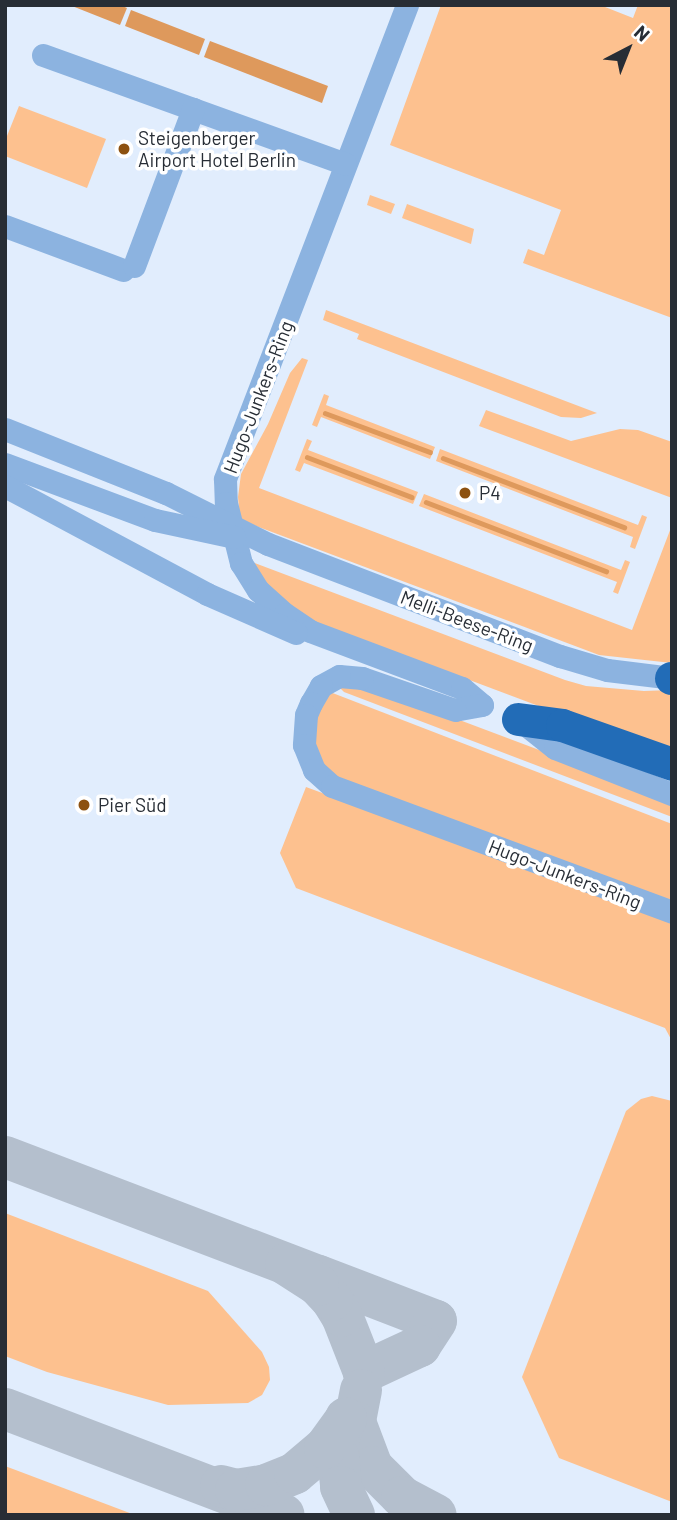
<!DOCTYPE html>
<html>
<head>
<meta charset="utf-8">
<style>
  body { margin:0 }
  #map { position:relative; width:677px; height:1520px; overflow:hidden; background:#e1edfd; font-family:Barlow,sans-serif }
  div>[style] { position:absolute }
  .green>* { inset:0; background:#fdc18f }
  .water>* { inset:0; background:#de995c }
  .stream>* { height:4.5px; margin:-2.25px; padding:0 2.25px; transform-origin:2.25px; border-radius:2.25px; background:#de995c }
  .taxiway>* { height:42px; margin:-21px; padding:0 21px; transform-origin:21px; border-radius:21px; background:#b4bfcd }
  .minor>* { height:23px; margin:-11.5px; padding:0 11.5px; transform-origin:11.5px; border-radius:11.5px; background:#8cb3e0 }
  .highway>* { height:33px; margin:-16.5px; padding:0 16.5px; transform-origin:16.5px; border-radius:16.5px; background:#226cb7 }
  .minor-bridge>* { height:23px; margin:-11.5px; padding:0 11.5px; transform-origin:11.5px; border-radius:11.5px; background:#8cb3e0 }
  .dots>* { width:19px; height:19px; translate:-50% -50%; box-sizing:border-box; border:4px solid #fff; border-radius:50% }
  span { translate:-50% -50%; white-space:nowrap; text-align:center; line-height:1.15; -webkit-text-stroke:7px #fff; paint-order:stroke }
  .poi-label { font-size:19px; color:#272d35 }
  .left { translate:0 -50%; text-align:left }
  .street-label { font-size:19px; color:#272d35 }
  .frame { position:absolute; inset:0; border:7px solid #272d35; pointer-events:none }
  .north { position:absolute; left:593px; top:14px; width:70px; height:70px; -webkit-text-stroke:5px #fff; paint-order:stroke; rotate:42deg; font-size:19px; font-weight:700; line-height:28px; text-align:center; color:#272d35 }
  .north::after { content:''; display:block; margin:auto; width:24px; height:32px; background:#272d35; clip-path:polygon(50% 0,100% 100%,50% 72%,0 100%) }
</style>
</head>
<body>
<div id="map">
  <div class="green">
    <div style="clip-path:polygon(441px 5px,600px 5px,633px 18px,638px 5px,672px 5px,672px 318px,523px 263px,528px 249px,544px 255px,561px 210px,390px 145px)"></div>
    <div style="clip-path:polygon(19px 106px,106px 139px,87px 188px,5px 156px,5px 141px)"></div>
    <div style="clip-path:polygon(370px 195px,395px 204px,391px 214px,367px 205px)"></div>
    <div style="clip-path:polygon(407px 204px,474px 229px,471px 244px,402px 218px)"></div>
    <div style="clip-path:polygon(326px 310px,597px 413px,581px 418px,561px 417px,357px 339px,359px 334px,323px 320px)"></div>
    <div style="clip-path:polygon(302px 358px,308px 360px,259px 488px,632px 630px,672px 525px,672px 663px,599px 655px,240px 520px,238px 497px,241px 474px,268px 424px,290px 373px)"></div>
    <div style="clip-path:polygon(324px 394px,329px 396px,326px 405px,435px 447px,430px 459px,321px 417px,317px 427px,312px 425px)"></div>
    <div style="clip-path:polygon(486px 410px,571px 441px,620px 429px,638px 430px,672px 442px,672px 498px,479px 426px)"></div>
    <div style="clip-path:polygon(307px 439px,312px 441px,308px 450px,418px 492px,413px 504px,304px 463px,300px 472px,295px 470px)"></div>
    <div style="clip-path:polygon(440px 449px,638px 525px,642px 515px,647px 517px,635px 549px,630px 547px,633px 537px,436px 461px)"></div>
    <div style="clip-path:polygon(424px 494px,621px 570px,625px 560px,630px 562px,618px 594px,613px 592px,617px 582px,419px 506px)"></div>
    <div style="clip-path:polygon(252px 562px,565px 680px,586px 686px,644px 691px,672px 690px,672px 756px,310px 620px,273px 592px)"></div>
    <div style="clip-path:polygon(350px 685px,385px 692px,672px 800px,672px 817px,344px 692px,339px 687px)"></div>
    <div style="clip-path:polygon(330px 692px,672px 824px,672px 904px,330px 775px,312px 750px,317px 712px)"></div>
    <div style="clip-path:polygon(306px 787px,672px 922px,672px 1041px,665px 1028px,296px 888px,280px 853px)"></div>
    <div style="clip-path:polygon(652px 1096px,672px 1101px,672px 1502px,559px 1458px,522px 1377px,626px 1111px,641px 1099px)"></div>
    <div style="clip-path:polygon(5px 1213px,208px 1291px,262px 1352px,269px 1367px,270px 1380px,262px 1395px,248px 1403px,168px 1405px,47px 1372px,5px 1356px)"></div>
    <div style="clip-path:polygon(5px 1466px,135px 1515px,5px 1515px)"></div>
  </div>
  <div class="water">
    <div style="clip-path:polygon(120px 5px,127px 8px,120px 25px,72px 6px)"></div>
    <div style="clip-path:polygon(131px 10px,205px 39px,199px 55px,125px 26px)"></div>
    <div style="clip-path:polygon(210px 41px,328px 86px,322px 103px,204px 57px)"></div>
  </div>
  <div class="stream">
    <div style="left:325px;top:413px;width:112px;rotate:20.4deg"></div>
    <div style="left:307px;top:457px;width:112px;rotate:20.9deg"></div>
    <div style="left:443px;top:458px;width:194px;rotate:20.9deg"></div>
    <div style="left:426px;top:502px;width:193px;rotate:21deg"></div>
  </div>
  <div class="taxiway">
    <div style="left:5px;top:1157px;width:336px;rotate:20.8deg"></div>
    <div style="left:319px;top:1276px;width:125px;rotate:21deg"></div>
    <div style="left:436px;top:1321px;width:30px;rotate:123deg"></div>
    <div style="left:420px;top:1346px;width:62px;rotate:155.1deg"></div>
    <div style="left:364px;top:1372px;width:60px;rotate:-111.4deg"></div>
    <div style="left:342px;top:1316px;width:19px;rotate:-122deg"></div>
    <div style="left:332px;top:1300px;width:21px;rotate:-133deg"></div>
    <div style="left:318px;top:1285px;width:38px;rotate:-147deg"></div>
    <div style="left:361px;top:1390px;width:33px;rotate:101deg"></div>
    <div style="left:355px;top:1422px;width:48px;rotate:69.3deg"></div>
    <div style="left:372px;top:1467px;width:42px;rotate:45deg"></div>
    <div style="left:402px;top:1497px;width:38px;rotate:28deg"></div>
    <div style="left:5px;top:1409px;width:298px;rotate:20.8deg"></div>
    <div style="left:346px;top:1418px;width:21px;rotate:109deg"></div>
    <div style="left:339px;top:1438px;width:18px;rotate:93deg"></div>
    <div style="left:338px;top:1456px;width:31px;rotate:84deg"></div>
    <div style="left:341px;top:1487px;width:31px;rotate:65deg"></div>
    <div style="left:221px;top:1486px;width:16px;rotate:15deg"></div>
    <div style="left:236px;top:1490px;width:30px;rotate:-9deg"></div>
    <div style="left:266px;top:1485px;width:31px;rotate:-22deg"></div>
    <div style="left:295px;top:1473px;width:39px;rotate:-40deg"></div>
    <div style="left:325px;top:1448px;width:36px;rotate:-54deg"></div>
  </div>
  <div class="minor">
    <div style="left:407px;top:5px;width:508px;rotate:111.01deg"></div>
    <div style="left:225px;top:479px;width:24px;rotate:88deg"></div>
    <div style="left:226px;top:503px;width:62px;rotate:76deg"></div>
    <div style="left:241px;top:563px;width:32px;rotate:58deg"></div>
    <div style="left:258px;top:590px;width:36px;rotate:42deg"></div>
    <div style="left:285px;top:614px;width:30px;rotate:34deg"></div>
    <div style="left:310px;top:631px;width:162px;rotate:20.6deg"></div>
    <div style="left:462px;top:688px;width:26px;rotate:40deg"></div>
    <div style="left:43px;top:55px;width:321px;rotate:19.8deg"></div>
    <div style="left:5px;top:226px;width:126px;rotate:20.4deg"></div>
    <div style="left:134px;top:266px;width:168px;rotate:-69.4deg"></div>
    <div style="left:5px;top:464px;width:160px;rotate:20.5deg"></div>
    <div style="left:5px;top:486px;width:229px;rotate:28.1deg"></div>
    <div style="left:207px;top:594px;width:97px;rotate:23.7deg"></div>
    <div style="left:268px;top:544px;width:313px;rotate:21deg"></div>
    <div style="left:560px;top:656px;width:49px;rotate:16.6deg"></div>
    <div style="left:607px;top:670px;width:65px;rotate:7deg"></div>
    <div style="left:482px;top:705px;width:27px;rotate:170deg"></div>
    <div style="left:455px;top:710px;width:98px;rotate:-161deg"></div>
    <div style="left:362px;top:678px;width:23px;rotate:-175deg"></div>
    <div style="left:339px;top:676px;width:21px;rotate:151deg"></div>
    <div style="left:321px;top:686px;width:20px;rotate:120deg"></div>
    <div style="left:311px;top:703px;width:13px;rotate:113deg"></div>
    <div style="left:306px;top:715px;width:30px;rotate:94deg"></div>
    <div style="left:304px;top:745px;width:27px;rotate:68deg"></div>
    <div style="left:314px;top:770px;width:24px;rotate:42deg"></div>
    <div style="left:332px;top:786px;width:363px;rotate:20.3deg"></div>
    <div style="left:521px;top:721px;width:43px;rotate:38.5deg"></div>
    <div style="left:555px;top:748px;width:126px;rotate:21.5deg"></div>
  </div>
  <div class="highway">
    <div style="left:671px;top:678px;width:1px"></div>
    <div style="left:518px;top:719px;width:44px;rotate:7.8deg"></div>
    <div style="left:562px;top:725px;width:117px;rotate:19.5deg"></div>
  </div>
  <div class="minor-bridge">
    <div style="left:5px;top:429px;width:173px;rotate:21.7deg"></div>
    <div style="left:166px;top:493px;width:114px;rotate:26.6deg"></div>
    <div style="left:155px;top:520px;width:81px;rotate:12.1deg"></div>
  </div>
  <div class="dots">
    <div style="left:124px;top:149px;background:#8d5110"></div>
    <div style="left:465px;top:493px;background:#8d5110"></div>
    <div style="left:84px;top:805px;background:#8d5110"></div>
  </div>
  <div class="poi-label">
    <span class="left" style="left:138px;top:149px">Steigenberger<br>Airport Hotel Berlin</span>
    <span class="left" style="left:479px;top:493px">P4</span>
    <span class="left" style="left:98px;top:805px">Pier Süd</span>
  </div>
  <div class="street-label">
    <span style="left:258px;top:397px;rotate:-69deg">Hugo-Junkers-Ring</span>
    <span style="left:467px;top:621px;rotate:21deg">Melli-Beese-Ring</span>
    <span style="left:565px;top:874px;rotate:21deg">Hugo-Junkers-Ring</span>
  </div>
  <div class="frame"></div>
  <div class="north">N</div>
</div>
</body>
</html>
